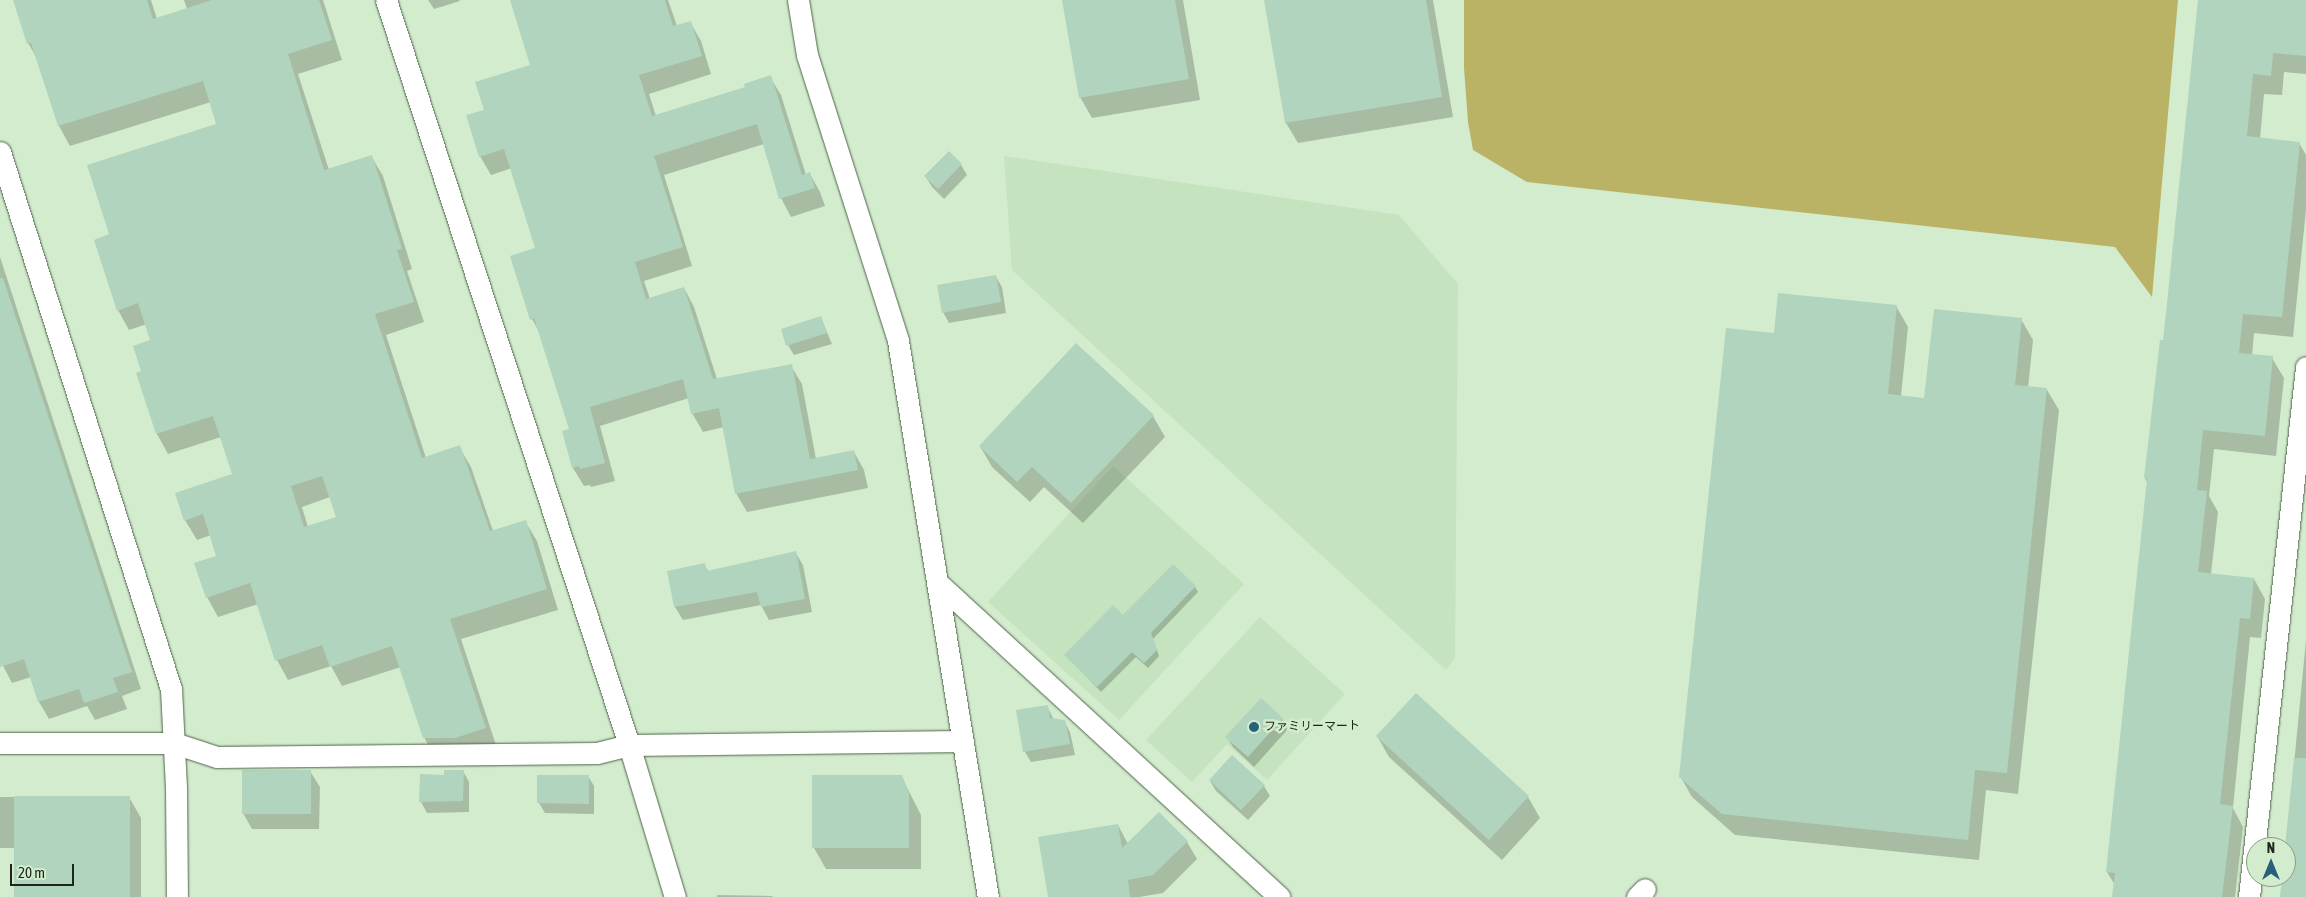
<!DOCTYPE html>
<html>
<head>
<meta charset="utf-8">
<style>
  body { margin:0 }
  #map { position:relative; width:2306px; height:897px; overflow:hidden; background:#d2eccd; font-family:"Asap Condensed","Noto Sans JP",sans-serif }
  div>[style] { position:absolute }
  .built>* { inset:0; background:#c5e3be }
  .green>* { inset:0; background:#bab366 }
  .shadow>* { inset:0; background:#0003 }
  .building>* { inset:0; background:#b0d4be }
  .roads { filter:drop-shadow(0 0 1px #4e6449) drop-shadow(0 0 1px #4e6449) }
  .minor>* { height:21px; margin:-10.5px; padding:0 10.5px; transform-origin:10.5px; border-radius:10.5px; background:#fff }
  .dots>* { width:14px; height:14px; translate:-50% -50%; box-sizing:border-box; border:2px solid #d2eccd; border-radius:50% }
  span { translate:-50% -50%; white-space:nowrap; text-align:center; line-height:1.15; -webkit-text-stroke:5px #d2eccd; paint-order:stroke }
  .poi-label { font-size:12px; color:#1d261b }
  .left { translate:0 -50%; text-align:left }
  .north { position:absolute; left:2246px; top:837px; width:50px; height:50px; box-sizing:border-box; background:#d2eccd; border:1px solid #8a9d86; border-radius:50%; rotate:0deg; font-size:14px; font-weight:700; line-height:20px; text-align:center; color:#1d261b }
  .north::after { content:''; display:block; margin:auto; width:18px; height:22px; background:#28607a; clip-path:polygon(50% 0,100% 100%,50% 72%,0 100%) }
  .scale { position:absolute; left:10px; top:864px; width:64px; height:22px; box-sizing:border-box; border:2px solid #1d261b; border-top:0; padding-left:6px; font-size:15px; line-height:18px; white-space:nowrap; color:#1d261b; -webkit-text-stroke:4px #d2eccd; paint-order:stroke }
</style>
</head>
<body>
<div id="map">
  <div class="built">
    <div style="clip-path:polygon(1004px 156px,1399px 215px,1458px 284px,1455px 658px,1446px 670px,1012px 270px)"></div>
    <div style="clip-path:polygon(1113px 466px,1244px 584px,1119px 720px,988px 602px)"></div>
    <div style="clip-path:polygon(1260px 617px,1345px 694px,1267px 780px,1227px 744px,1192px 782px,1146px 740px)"></div>
  </div>
  <div class="green">
    <div style="clip-path:polygon(1464px 0,2178px 0,2152px 297px,2115px 247px,1527px 182px,1473px 150px,1468px 122px,1464px 68px)"></div>
  </div>
  <div class="shadow">
    <div style="clip-path:polygon(evenodd,14px 0,151px 0,157px 19px,187px 9px,184px 0,323px 0,342px 60px,298px 74px,329px 170px,371px 156px,383px 176px,412px 269px,407px 271px,424px 322px,386px 335px,426px 458px,459px 447px,471px 467px,493px 531px,525px 521px,537px 541px,558px 610px,461px 639px,497px 748px,435px 758px,424px 737px,401px 667px,342px 686px,331px 666px,288px 680px,277px 660px,258px 604px,218px 617px,207px 597px,218px 556px,211px 535px,197px 540px,185px 520px,233px 475px,221px 437px,168px 454px,157px 434px,137px 374px,143px 372px,152px 341px,147px 324px,129px 330px,118px 310px,111px 235px,218px 125px,211px 102px,70px 146px,59px 126px,38px 60px,28px 43px,14px 0,330px 497px,337px 518px,308px 527px,302px 507px,330px 497px)"></div>
    <div style="clip-path:polygon(428px 0,459px 0,460px 1px,434px 9px)"></div>
    <div style="clip-path:polygon(511px 0,668px 0,677px 26px,690px 22px,701px 41px,711px 74px,649px 94px,656px 116px,747px 88px,770px 77px,781px 95px,806px 175px,810px 174px,820px 192px,825px 206px,791px 217px,781px 198px,764px 144px,664px 175px,692px 266px,644px 281px,650px 299px,684px 288px,694px 307px,717px 379px,791px 366px,802px 384px,816px 459px,854px 452px,864px 470px,868px 488px,747px 512px,736px 493px,724px 427px,703px 432px,692px 413px,689px 398px,600px 426px,615px 481px,591px 487px,590px 485px,584px 486px,573px 468px,563px 432px,570px 430px,541px 335px,532px 319px,537px 249px,512px 168px,491px 175px,480px 156px,485px 111px,532px 66px)"></div>
    <div style="clip-path:polygon(1064px 0,1183px 0,1200px 100px,1092px 118px,1080px 97px)"></div>
    <div style="clip-path:polygon(1266px 0,1433px 0,1453px 117px,1298px 143px,1286px 123px)"></div>
    <div style="clip-path:polygon(2200px 0,2306px 0,2306px 74px,2284px 72px,2282px 95px,2264px 94px,2260px 139px,2299px 143px,2306px 155px,2306px 210px,2293px 337px,2254px 333px,2252px 356px,2272px 358px,2284px 378px,2276px 456px,2214px 449px,2209px 496px,2218px 512px,2211px 574px,2254px 579px,2265px 599px,2261px 638px,2250px 637px,2233px 808px,2243px 827px,2235px 897px,2114px 897px,2115px 885px,2107px 872px,2148px 484px,2145px 478px,2164px 341px)"></div>
    <div style="clip-path:polygon(961px 165px,967px 175px,944px 199px,932px 187px,926px 177px)"></div>
    <div style="clip-path:polygon(0 257px,141px 689px,122px 696px,127px 709px,95px 720px,87px 706px,49px 719px,39px 702px,31px 677px,12px 683px,0 660px)"></div>
    <div style="clip-path:polygon(996px 277px,1002px 287px,1006px 313px,949px 323px,943px 312px)"></div>
    <div style="clip-path:polygon(1896px 306px,1908px 327px,1901px 396px,1925px 399px,2021px 319px,2033px 340px,2028px 388px,2047px 390px,2059px 410px,2018px 794px,1986px 790px,1979px 860px,1735px 835px,1692px 797px,1680px 776px,1775px 334px)"></div>
    <div style="clip-path:polygon(821px 318px,832px 344px,794px 355px,788px 345px)"></div>
    <div style="clip-path:polygon(1153px 416px,1165px 437px,1083px 523px,1044px 487px,1030px 502px,992px 467px,980px 446px)"></div>
    <div style="clip-path:polygon(795px 552px,803px 565px,812px 612px,769px 620px,761px 605px,683px 620px,675px 607px,669px 572px,704px 565px,709px 572px)"></div>
    <div style="clip-path:polygon(1195px 587px,1198px 592px,1153px 639px,1159px 656px,1148px 668px,1136px 657px,1101px 692px,1066px 655px)"></div>
    <div style="clip-path:polygon(2306px 640px,2306px 897px,2281px 897px,2283px 877px,2286px 877px,2286px 847px)"></div>
    <div style="clip-path:polygon(1261px 699px,1282px 719px,1288px 729px,1254px 767px,1233px 747px,1227px 737px)"></div>
    <div style="clip-path:polygon(1047px 706px,1054px 720px,1064px 721px,1070px 732px,1075px 755px,1031px 762px,1025px 752px)"></div>
    <div style="clip-path:polygon(1377px 736px,1528px 797px,1540px 818px,1502px 860px,1389px 757px)"></div>
    <div style="clip-path:polygon(310px 771px,320px 787px,319px 829px,252px 829px,243px 813px)"></div>
    <div style="clip-path:polygon(463px 771px,469px 782px,469px 812px,427px 813px,421px 802px,421px 775px,446px 776px)"></div>
    <div style="clip-path:polygon(588px 776px,594px 786px,594px 814px,545px 813px,539px 803px)"></div>
    <div style="clip-path:polygon(901px 776px,921px 815px,921px 869px,826px 869px,814px 848px)"></div>
    <div style="clip-path:polygon(1210px 781px,1264px 786px,1270px 796px,1248px 820px,1216px 791px)"></div>
    <div style="clip-path:polygon(0 797px,129px 797px,141px 818px,141px 897px,16px 897px,16px 848px,0 848px)"></div>
    <div style="clip-path:polygon(1118px 825px,1128px 844px,1187px 842px,1197px 859px,1163px 893px,1139px 897px,1049px 897px)"></div>
    <div style="clip-path:polygon(717px 895px,772px 896px,773px 897px,717px 897px)"></div>
  </div>
  <div class="building">
    <div style="clip-path:polygon(evenodd,13px 0,147px 0,153px 19px,212px 0,319px 0,332px 40px,288px 54px,324px 170px,372px 155px,402px 249px,397px 250px,414px 302px,375px 314px,422px 458px,460px 445px,490px 531px,526px 520px,547px 589px,450px 619px,486px 728px,455px 738px,423px 738px,392px 646px,330px 667px,322px 645px,275px 661px,250px 583px,206px 598px,194px 563px,216px 556px,203px 514px,184px 521px,175px 493px,232px 474px,213px 416px,156px 434px,136px 373px,141px 371px,133px 346px,150px 340px,138px 303px,117px 311px,94px 240px,109px 234px,87px 165px,216px 124px,203px 81px,58px 126px,31px 43px,27px 44px,13px 0,322px 476px,336px 517px,304px 527px,291px 486px,322px 476px)"></div>
    <div style="clip-path:polygon(510px 0,665px 0,673px 26px,691px 21px,702px 56px,639px 75px,652px 116px,745px 87px,744px 84px,771px 75px,802px 175px,810px 172px,815px 188px,779px 199px,757px 124px,654px 156px,683px 247px,635px 262px,646px 299px,684px 287px,713px 379px,792px 364px,810px 459px,854px 450px,858px 470px,735px 494px,719px 408px,691px 414px,683px 379px,590px 407px,605px 463px,580px 469px,579px 466px,572px 468px,562px 431px,569px 429px,534px 318px,530px 320px,510px 256px,535px 248px,504px 149px,479px 157px,466px 115px,484px 110px,475px 82px,530px 65px)"></div>
    <div style="clip-path:polygon(1062px 0,1175px 0,1189px 79px,1079px 98px)"></div>
    <div style="clip-path:polygon(1264px 0,1426px 0,1442px 97px,1285px 123px)"></div>
    <div style="clip-path:polygon(2198px 0,2306px 0,2306px 56px,2273px 53px,2271px 76px,2253px 74px,2247px 136px,2300px 142px,2282px 317px,2243px 314px,2239px 353px,2273px 356px,2265px 436px,2203px 430px,2197px 490px,2207px 491px,2198px 572px,2254px 578px,2250px 619px,2240px 618px,2220px 804px,2233px 806px,2222px 897px,2112px 897px,2115px 873px,2106px 872px,2147px 479px,2144px 478px,2160px 340px,2163px 340px,2166px 313px)"></div>
    <div style="clip-path:polygon(949px 151px,962px 164px,938px 189px,924px 176px)"></div>
    <div style="clip-path:polygon(996px 275px,1001px 302px,942px 313px,937px 285px)"></div>
    <div style="clip-path:polygon(0 278px,3px 278px,132px 672px,113px 678px,118px 692px,84px 703px,79px 689px,38px 702px,24px 659px,0 667px)"></div>
    <div style="clip-path:polygon(1778px 293px,1897px 305px,1888px 394px,1924px 398px,1934px 309px,2022px 318px,2015px 385px,2047px 388px,2007px 773px,1975px 770px,1968px 840px,1722px 814px,1679px 777px,1726px 328px,1774px 333px)"></div>
    <div style="clip-path:polygon(821px 316px,827px 333px,786px 346px,781px 329px)"></div>
    <div style="clip-path:polygon(1076px 343px,1154px 415px,1071px 503px,1032px 467px,1017px 482px,979px 446px)"></div>
    <div style="clip-path:polygon(796px 551px,805px 599px,761px 607px,757px 592px,674px 607px,667px 571px,705px 563px,707px 571px)"></div>
    <div style="clip-path:polygon(1173px 564px,1196px 586px,1151px 633px,1157px 650px,1144px 663px,1132px 652px,1097px 687px,1064px 655px,1113px 605px,1123px 615px)"></div>
    <div style="clip-path:polygon(1416px 693px,1529px 796px,1489px 840px,1376px 736px)"></div>
    <div style="clip-path:polygon(1261px 698px,1283px 718px,1248px 757px,1225px 737px)"></div>
    <div style="clip-path:polygon(1048px 705px,1050px 718px,1065px 720px,1070px 744px,1023px 752px,1016px 710px)"></div>
    <div style="clip-path:polygon(1232px 755px,1265px 785px,1241px 810px,1209px 780px)"></div>
    <div style="clip-path:polygon(2294px 758px,2306px 758px,2306px 897px,2280px 897px,2282px 877px,2286px 877px,2285px 847px)"></div>
    <div style="clip-path:polygon(242px 770px,311px 770px,311px 814px,242px 814px)"></div>
    <div style="clip-path:polygon(444px 770px,464px 770px,463px 801px,419px 802px,420px 774px,444px 775px)"></div>
    <div style="clip-path:polygon(537px 775px,589px 775px,589px 804px,537px 803px)"></div>
    <div style="clip-path:polygon(812px 775px,902px 775px,909px 793px,909px 848px,812px 848px)"></div>
    <div style="clip-path:polygon(14px 796px,130px 796px,130px 897px,14px 897px)"></div>
    <div style="clip-path:polygon(1159px 812px,1188px 841px,1153px 875px,1128px 880px,1130px 897px,1048px 897px,1038px 837px,1118px 824px,1122px 848px)"></div>
  </div>
  <div class="roads">
    <div class="minor">
      <div style="left:386px;top:0;width:784px;rotate:71.93deg"></div>
      <div style="left:629px;top:745px;width:159px;rotate:73.2deg"></div>
      <div style="left:798px;top:0;width:56px;rotate:80.7deg"></div>
      <div style="left:807px;top:55px;width:300px;rotate:72.3deg"></div>
      <div style="left:898px;top:341px;width:563px;rotate:80.81deg"></div>
      <div style="left:0;top:152px;width:564px;rotate:72.34deg"></div>
      <div style="left:171px;top:689px;width:98px;rotate:87.1deg"></div>
      <div style="left:176px;top:787px;width:110px;rotate:89.5deg"></div>
      <div style="left:938px;top:583px;width:464px;rotate:42.6deg"></div>
      <div style="left:0;top:743px;width:174px"></div>
      <div style="left:174px;top:743px;width:45px;rotate:18deg"></div>
      <div style="left:217px;top:757px;width:380px;rotate:-0.6deg"></div>
      <div style="left:597px;top:753px;width:33px;rotate:-14deg"></div>
      <div style="left:629px;top:745px;width:333px;rotate:-0.7deg"></div>
      <div style="left:1637px;top:897px;width:11px;rotate:-45deg"></div>
      <div style="left:2249px;top:897px;width:533px;rotate:-83.86deg"></div>
    </div>
  </div>
  <div class="dots">
    <div style="left:1254px;top:727px;background:#28607a"></div>
  </div>
  <div class="poi-label">
    <span class="left" style="left:1264px;top:727px">ファミリーマート</span>
  </div>
  <div class="north">N</div>
  <div class="scale">20 m</div>
</div>
</body>
</html>
